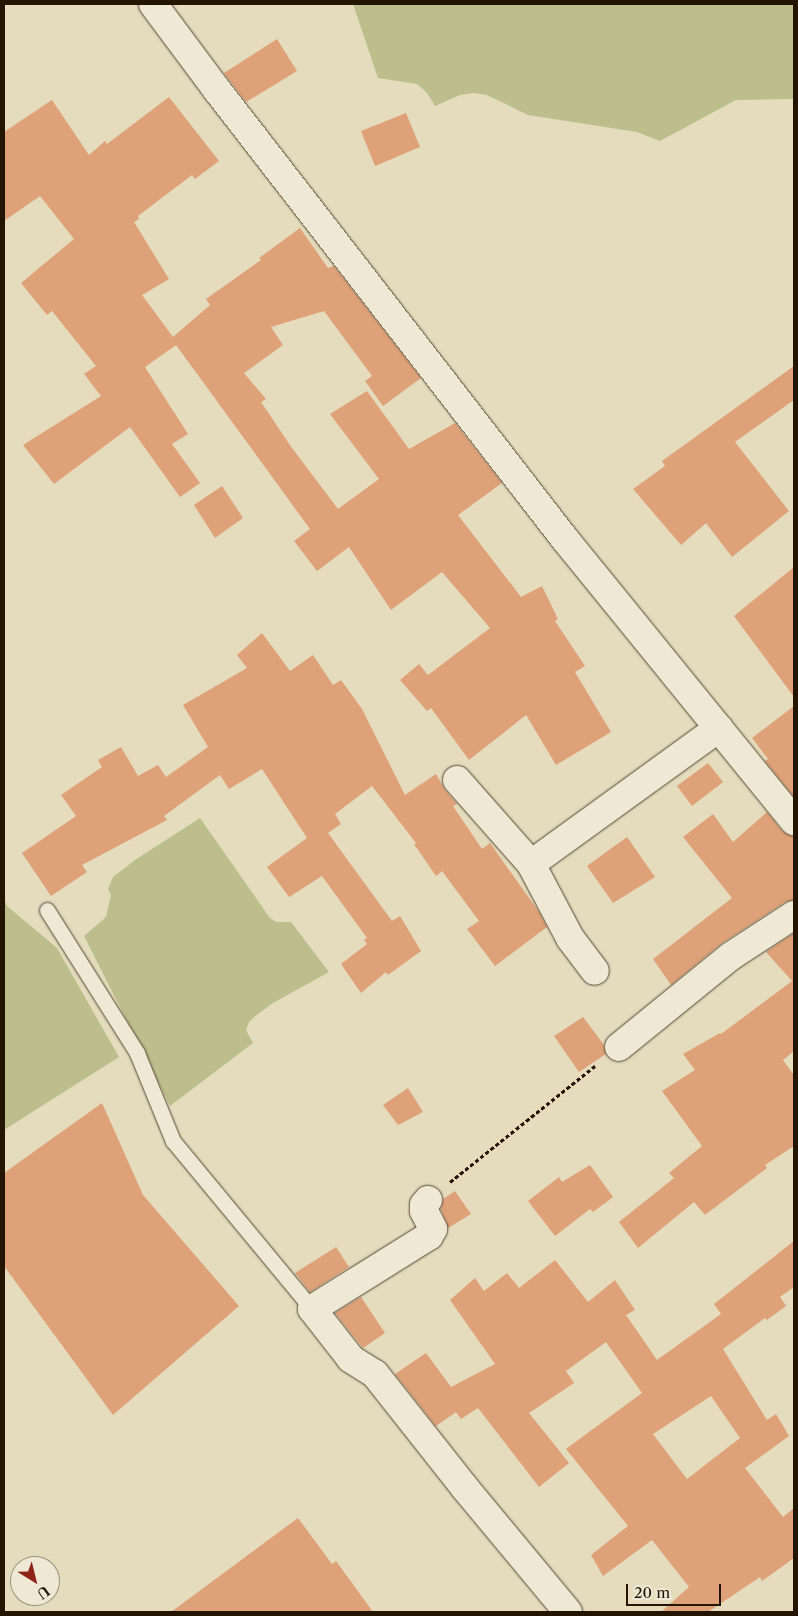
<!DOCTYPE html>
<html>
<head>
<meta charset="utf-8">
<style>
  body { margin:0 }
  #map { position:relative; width:798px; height:1616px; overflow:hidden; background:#e5dcbe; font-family:"Libre Caslon Text",serif }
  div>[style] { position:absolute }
  .green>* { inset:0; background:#bcbe8c }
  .building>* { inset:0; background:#dea178 }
  .path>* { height:3px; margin-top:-1.5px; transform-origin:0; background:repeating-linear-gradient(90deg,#241402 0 4px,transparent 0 6.5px) }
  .roads { filter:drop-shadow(0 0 1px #544631) drop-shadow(0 0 1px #544631) }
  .service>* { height:15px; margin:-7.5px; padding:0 7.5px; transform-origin:7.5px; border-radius:7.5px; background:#eee8d5 }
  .minor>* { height:28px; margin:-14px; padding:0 14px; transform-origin:14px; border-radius:14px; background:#eee8d5 }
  span { translate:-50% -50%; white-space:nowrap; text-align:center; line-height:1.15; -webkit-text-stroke:4.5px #eee8d5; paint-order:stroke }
  .frame { position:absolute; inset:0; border:5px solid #241402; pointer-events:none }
  .north { position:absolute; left:10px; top:1556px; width:50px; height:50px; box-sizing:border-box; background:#eee8d5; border:1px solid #9d9381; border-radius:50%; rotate:144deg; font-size:14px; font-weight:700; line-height:20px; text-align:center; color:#241402 }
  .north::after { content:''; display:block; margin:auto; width:18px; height:22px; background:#8f2418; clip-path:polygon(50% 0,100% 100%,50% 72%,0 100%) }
  .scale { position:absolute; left:626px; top:1584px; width:95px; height:22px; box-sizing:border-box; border:2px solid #241402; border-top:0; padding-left:6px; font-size:15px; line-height:18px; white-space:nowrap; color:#241402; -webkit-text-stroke:4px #eee8d5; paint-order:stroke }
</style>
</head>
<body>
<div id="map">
  <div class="green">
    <div style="clip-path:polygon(353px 4px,794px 4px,794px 99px,736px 100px,660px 141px,637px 132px,528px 115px,487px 95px,473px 93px,460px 95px,435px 106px,427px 93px,417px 84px,378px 78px)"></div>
    <div style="clip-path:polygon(200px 818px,270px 918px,276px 922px,291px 922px,329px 972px,273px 1003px,254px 1017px,249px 1022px,246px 1030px,253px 1043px,170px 1106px,84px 936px,106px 917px,111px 895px,108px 889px,113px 877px,135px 860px)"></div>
    <div style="clip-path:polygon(4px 900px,7px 906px,57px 948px,119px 1057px,4px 1130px)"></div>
  </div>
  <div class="building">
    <div style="clip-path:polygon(277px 39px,297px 71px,246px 102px,224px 73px)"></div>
    <div style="clip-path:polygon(169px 97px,219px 161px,195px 179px,192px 175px,138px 216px,139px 219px,134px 222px,169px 279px,142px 295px,173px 337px,210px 305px,206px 299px,261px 260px,259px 258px,300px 228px,328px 268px,334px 266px,421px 378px,383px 406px,365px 381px,372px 376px,324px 311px,271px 327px,283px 345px,244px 373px,266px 399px,261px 402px,292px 448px,338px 509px,379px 479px,330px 414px,367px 391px,409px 449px,455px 423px,502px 483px,458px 515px,521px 597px,542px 586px,558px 619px,555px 621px,585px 666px,575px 672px,611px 732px,556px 765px,526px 715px,469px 760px,431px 708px,427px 711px,400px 680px,419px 664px,428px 675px,490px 628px,442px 572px,391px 610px,349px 547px,317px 571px,294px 541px,310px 529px,176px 345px,145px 367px,188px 434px,172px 444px,200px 483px,180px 497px,130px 427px,54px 484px,23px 445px,101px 396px,84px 374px,96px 366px,52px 311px,47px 315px,21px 283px,74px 239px,40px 196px,4px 221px,4px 132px,52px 100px,89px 155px,105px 141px,107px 144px)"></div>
    <div style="clip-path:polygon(406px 113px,420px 147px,375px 166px,361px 131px)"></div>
    <div style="clip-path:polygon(794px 366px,794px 400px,735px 442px,789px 511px,732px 557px,706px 523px,681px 545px,633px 489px,665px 466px,662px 461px)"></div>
    <div style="clip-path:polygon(222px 486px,243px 518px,215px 538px,194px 505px)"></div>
    <div style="clip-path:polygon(794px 567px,794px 697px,734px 616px)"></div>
    <div style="clip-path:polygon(262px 633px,290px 671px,313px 655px,333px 685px,341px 680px,362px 709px,405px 795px,436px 774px,445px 790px,457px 804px,453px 806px,482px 849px,490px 843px,539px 912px,547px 927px,495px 966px,467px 929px,479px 921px,442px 871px,436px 876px,414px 844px,416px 843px,372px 786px,335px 814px,341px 824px,328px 833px,392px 921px,400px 916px,421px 951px,388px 975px,386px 972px,361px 993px,341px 964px,367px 944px,364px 940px,367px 938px,322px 876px,289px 897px,267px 867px,307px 838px,262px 769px,229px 789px,220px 775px,164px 816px,167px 820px,82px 865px,87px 872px,51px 896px,22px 853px,76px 816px,61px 795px,102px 767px,98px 760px,121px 747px,138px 776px,158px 765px,166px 777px,208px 747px,183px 705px,247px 668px,237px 655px)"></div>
    <div style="clip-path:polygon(794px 706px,794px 797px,765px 761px,768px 759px,752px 738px)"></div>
    <div style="clip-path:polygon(708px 763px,723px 782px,692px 806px,677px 786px)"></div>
    <div style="clip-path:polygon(767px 812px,782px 831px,794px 836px,794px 900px,785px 902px,722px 943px,671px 985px,653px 959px,732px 898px,683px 837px,713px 814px,733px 842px)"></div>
    <div style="clip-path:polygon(627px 837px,655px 877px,613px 903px,587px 866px)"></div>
    <div style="clip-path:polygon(794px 933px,794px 1051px,783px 1060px,794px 1075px,794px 1146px,765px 1165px,767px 1168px,705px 1215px,694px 1202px,638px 1248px,619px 1222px,674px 1178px,669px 1173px,702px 1146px,662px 1091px,695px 1070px,683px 1054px,720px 1033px,721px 1034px,792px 981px,766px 952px)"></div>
    <div style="clip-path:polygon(583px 1017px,604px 1045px,606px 1054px,579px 1072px,554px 1036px)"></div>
    <div style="clip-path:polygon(408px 1088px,423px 1112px,398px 1125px,383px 1105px)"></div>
    <div style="clip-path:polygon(102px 1103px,143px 1195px,239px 1306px,113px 1415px,4px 1266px,4px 1173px)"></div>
    <div style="clip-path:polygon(590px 1165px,613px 1197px,593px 1212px,590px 1209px,555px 1236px,528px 1201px,559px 1177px,562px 1182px)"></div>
    <div style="clip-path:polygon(455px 1191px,471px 1214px,448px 1228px,441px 1209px,443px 1199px)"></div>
    <div style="clip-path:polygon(evenodd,794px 1241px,794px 1287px,780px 1297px,786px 1306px,767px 1320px,765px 1318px,723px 1349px,767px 1420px,776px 1414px,789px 1436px,745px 1468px,783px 1517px,794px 1508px,794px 1558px,762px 1581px,760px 1577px,708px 1612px,661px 1612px,689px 1587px,652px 1540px,603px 1576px,591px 1555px,628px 1526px,566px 1449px,642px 1393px,606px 1342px,566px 1371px,574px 1383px,529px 1413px,569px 1463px,539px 1487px,478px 1408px,461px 1419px,456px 1412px,436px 1426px,395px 1374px,426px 1353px,451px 1387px,495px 1364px,450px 1300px,475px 1278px,484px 1291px,507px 1273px,519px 1288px,555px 1260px,588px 1302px,615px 1280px,635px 1310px,626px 1315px,657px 1360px,721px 1314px,714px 1304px,794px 1241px,711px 1396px,740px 1438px,687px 1479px,653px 1434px,711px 1396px)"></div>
    <div style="clip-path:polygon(336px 1247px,349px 1267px,310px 1292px,295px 1273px)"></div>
    <div style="clip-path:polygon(361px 1297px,385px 1333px,363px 1348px,335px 1313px)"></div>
    <div style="clip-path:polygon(298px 1518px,332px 1564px,336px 1561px,373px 1612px,171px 1612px)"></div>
  </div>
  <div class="path">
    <div style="left:450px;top:1182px;width:186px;rotate:-38.7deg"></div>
  </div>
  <div class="roads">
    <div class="service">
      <div style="left:47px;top:910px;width:169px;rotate:57.8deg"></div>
      <div style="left:137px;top:1053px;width:95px;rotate:67.8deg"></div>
      <div style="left:173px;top:1141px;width:218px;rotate:50.4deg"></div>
    </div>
    <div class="minor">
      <div style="left:153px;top:4px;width:107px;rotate:53.3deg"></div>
      <div style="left:217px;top:90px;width:567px;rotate:52.24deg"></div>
      <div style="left:564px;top:538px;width:365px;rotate:50.9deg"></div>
      <div style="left:457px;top:780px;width:112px;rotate:48.6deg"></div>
      <div style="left:531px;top:864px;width:232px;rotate:-35.9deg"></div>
      <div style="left:531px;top:864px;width:84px;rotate:62.2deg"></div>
      <div style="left:570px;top:938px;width:41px;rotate:52.9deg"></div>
      <div style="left:619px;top:1047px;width:144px;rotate:-39.1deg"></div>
      <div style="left:731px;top:956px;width:75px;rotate:-33.1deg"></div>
      <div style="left:428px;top:1200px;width:6px;rotate:129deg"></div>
      <div style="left:424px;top:1205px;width:6px;rotate:90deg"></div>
      <div style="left:424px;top:1211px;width:20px;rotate:63deg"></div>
      <div style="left:433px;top:1229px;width:8px;rotate:120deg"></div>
      <div style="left:429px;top:1236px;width:138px;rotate:148deg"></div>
      <div style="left:312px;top:1309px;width:63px;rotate:52deg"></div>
      <div style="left:351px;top:1359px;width:28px;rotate:32deg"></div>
      <div style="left:375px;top:1374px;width:145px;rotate:51.7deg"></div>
      <div style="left:465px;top:1488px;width:161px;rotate:50.3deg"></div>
    </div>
  </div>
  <div class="frame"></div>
  <div class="north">U</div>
  <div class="scale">20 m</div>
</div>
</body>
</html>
